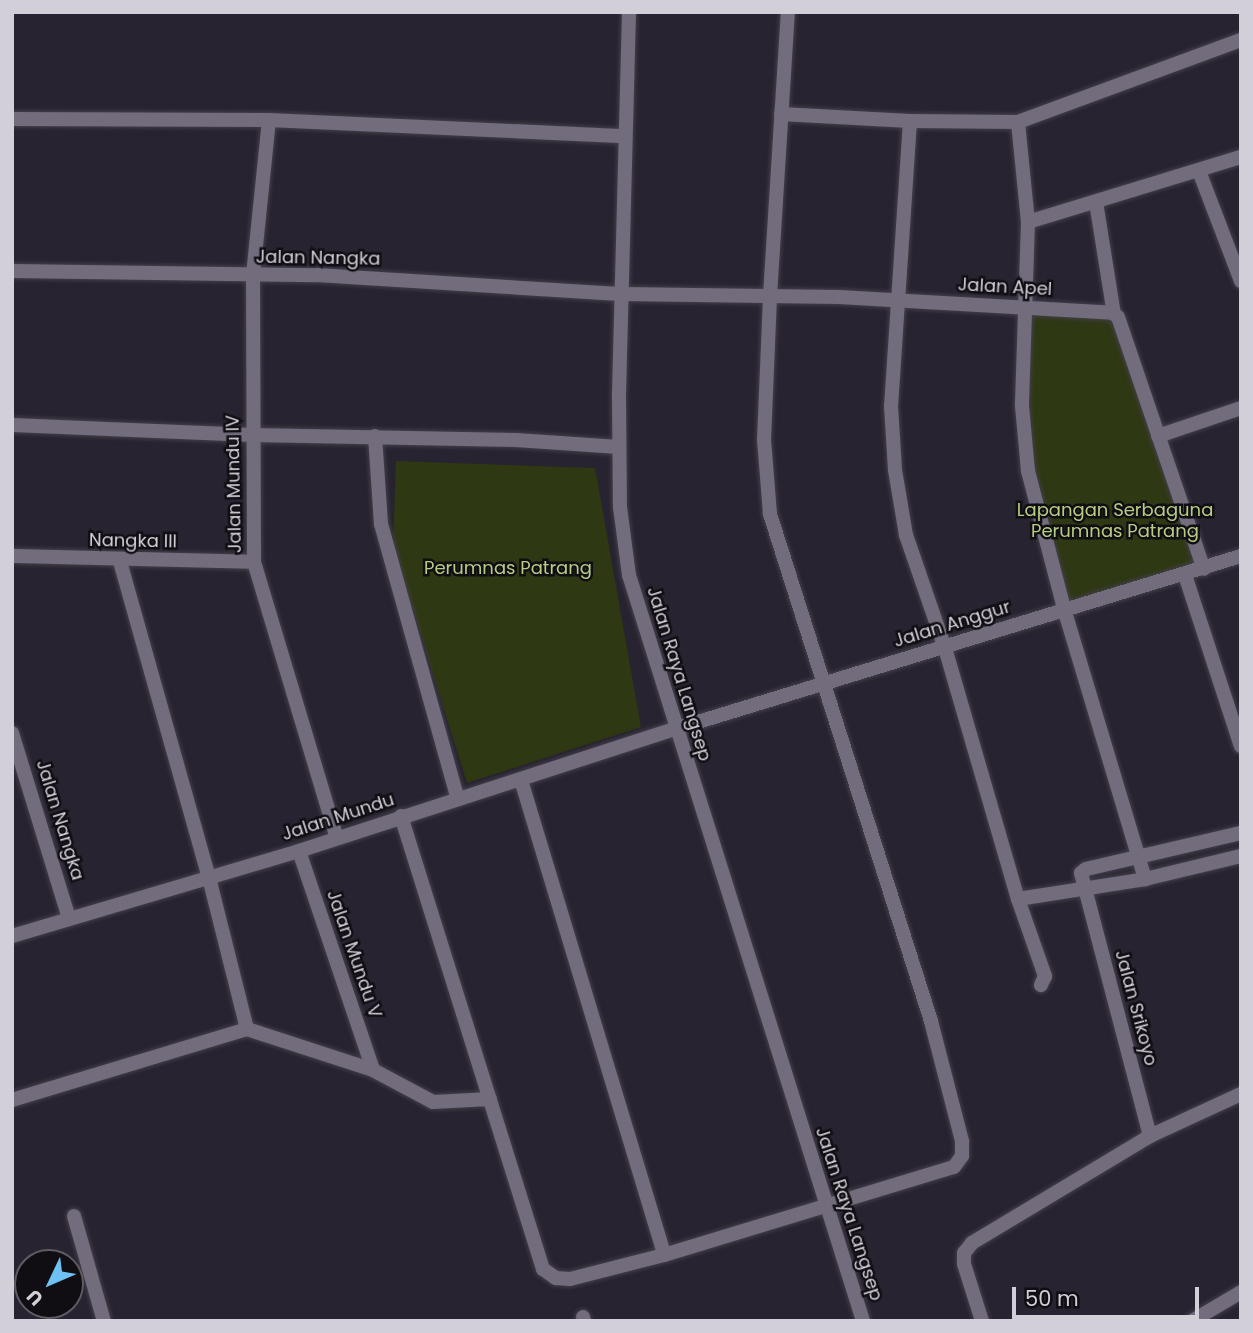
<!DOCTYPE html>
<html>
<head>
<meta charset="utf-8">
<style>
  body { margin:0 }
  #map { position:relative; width:1253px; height:1333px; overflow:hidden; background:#282330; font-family:Poppins,sans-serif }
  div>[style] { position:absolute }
  .green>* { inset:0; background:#2e3813 }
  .roads { filter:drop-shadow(0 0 2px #433f4a) drop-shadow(0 0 2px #433f4a) }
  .street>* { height:14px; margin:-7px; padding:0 7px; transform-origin:7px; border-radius:7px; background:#726c7c }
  span { translate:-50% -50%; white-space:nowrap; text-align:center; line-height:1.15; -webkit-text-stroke:5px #100d13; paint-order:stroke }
  .street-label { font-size:18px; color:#d3cfd8 }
  .park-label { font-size:18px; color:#b6cd83 }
  .frame { position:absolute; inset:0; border:14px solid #d3cfd8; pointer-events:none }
  .north { position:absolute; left:14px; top:1249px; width:70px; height:70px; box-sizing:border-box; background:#100d13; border:2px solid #5e5b62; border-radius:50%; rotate:226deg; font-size:19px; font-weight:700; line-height:28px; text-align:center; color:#d3cfd8 }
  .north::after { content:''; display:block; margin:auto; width:24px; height:32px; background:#6ec2f3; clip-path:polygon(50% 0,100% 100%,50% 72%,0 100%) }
  .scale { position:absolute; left:1012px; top:1287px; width:187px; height:32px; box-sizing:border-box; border:4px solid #d3cfd8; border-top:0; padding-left:9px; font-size:21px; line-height:24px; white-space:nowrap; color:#d3cfd8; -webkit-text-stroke:5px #100d13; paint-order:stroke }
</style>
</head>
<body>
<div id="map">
  <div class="green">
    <div style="clip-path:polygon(1026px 309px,1116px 316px,1202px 566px,1065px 610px,1030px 468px)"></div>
    <div style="clip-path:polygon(396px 461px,595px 468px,641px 727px,467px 783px,393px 546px)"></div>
  </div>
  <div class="roads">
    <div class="street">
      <div style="left:629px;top:12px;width:386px;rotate:91.5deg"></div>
      <div style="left:619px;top:398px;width:109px;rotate:89.5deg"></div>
      <div style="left:620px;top:507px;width:69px;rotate:82.5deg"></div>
      <div style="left:629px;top:575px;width:782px;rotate:72.58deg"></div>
      <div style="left:781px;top:114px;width:129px;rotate:3.1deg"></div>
      <div style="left:910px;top:121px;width:108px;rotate:0.5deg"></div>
      <div style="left:1018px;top:122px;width:238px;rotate:-20.2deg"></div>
      <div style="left:12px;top:119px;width:257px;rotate:0.2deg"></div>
      <div style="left:269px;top:120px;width:356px;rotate:2.6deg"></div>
      <div style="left:269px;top:120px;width:157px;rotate:95.9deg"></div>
      <div style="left:253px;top:276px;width:286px;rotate:89.8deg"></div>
      <div style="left:254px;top:562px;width:286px;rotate:73.3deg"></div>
      <div style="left:910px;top:121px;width:286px;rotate:93.8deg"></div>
      <div style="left:891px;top:406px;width:64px;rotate:86.4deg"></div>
      <div style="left:895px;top:470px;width:66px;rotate:80.4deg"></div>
      <div style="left:906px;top:535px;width:120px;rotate:71deg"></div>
      <div style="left:945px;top:648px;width:261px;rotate:73.8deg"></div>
      <div style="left:1018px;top:899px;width:82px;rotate:70.7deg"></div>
      <div style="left:1045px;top:976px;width:10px;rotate:114deg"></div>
      <div style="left:1018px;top:122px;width:100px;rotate:84.3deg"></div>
      <div style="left:1028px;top:222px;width:184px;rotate:91.9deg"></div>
      <div style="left:1022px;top:406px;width:65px;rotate:84.7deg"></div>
      <div style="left:1028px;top:471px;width:146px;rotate:75.3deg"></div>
      <div style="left:1065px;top:612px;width:279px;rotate:73.3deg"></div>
      <div style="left:1199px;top:171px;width:118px;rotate:69.1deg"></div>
      <div style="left:1096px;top:202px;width:113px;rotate:80.9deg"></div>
      <div style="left:1028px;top:222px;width:223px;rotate:-17deg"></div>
      <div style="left:12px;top:271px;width:305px;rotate:0.8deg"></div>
      <div style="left:317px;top:275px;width:307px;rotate:3.6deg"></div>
      <div style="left:623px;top:294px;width:216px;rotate:0.8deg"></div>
      <div style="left:839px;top:297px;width:274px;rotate:3.3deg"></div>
      <div style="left:1113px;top:313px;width:6px;rotate:39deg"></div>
      <div style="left:1118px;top:317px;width:266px;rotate:71.2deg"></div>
      <div style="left:12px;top:425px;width:240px;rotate:2.4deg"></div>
      <div style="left:252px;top:435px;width:264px;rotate:1.1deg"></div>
      <div style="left:516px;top:440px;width:103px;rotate:3.9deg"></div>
      <div style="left:375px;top:436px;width:88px;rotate:86.1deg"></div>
      <div style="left:381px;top:524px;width:283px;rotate:74.4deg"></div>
      <div style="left:1158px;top:436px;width:88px;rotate:-18.6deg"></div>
      <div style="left:12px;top:556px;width:242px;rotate:1.4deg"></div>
      <div style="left:1185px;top:575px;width:180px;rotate:71.9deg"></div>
      <div style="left:12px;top:733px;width:194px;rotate:72.9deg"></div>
      <div style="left:521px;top:780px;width:496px;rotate:73.2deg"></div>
      <div style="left:664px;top:1255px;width:303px;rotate:-16.9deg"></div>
      <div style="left:954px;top:1167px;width:14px;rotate:-54deg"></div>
      <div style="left:962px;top:1156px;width:15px;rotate:-90deg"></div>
      <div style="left:962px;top:1141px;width:124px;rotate:-104.5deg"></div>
      <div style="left:931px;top:1021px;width:532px;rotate:-107.62deg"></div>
      <div style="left:770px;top:514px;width:74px;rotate:-94.6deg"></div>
      <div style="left:764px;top:440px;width:144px;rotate:-87.6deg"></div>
      <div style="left:770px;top:296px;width:285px;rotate:-86.4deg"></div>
      <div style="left:401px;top:816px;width:475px;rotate:72.6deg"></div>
      <div style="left:543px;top:1269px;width:16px;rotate:35deg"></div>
      <div style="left:556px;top:1278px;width:14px;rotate:4deg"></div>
      <div style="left:570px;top:1279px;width:97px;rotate:-14.3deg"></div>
      <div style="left:299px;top:851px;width:231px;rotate:71.3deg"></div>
      <div style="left:1018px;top:899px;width:129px;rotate:-8.9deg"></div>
      <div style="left:1145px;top:879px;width:99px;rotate:-13.5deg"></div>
      <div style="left:12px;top:936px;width:299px;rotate:-16.5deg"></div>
      <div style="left:299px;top:851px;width:395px;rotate:-18deg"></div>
      <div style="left:675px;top:729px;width:592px;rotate:-17deg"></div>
      <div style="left:247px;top:1029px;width:133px;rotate:18deg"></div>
      <div style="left:373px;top:1070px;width:68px;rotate:28.1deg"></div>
      <div style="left:433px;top:1102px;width:57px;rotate:-3deg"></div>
      <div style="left:12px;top:1100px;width:245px;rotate:-16.8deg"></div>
      <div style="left:247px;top:1029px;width:156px;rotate:-104.1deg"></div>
      <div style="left:209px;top:878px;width:329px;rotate:-105.7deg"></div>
      <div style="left:1150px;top:1136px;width:272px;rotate:-104.7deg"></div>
      <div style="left:1081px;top:873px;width:6px;rotate:-39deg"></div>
      <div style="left:1086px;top:869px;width:159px;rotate:-13.1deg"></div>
      <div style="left:74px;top:1216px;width:109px;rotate:74.1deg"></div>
      <div style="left:583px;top:1317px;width:4px;rotate:76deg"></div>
      <div style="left:982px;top:1321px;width:60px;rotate:-107.5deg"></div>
      <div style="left:964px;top:1264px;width:11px;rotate:-90deg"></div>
      <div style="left:964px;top:1253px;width:13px;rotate:-51deg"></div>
      <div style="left:972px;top:1243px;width:208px;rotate:-31deg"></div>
      <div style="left:1150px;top:1136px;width:100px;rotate:-24.8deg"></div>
      <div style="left:1192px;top:1321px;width:57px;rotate:-30.6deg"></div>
    </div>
  </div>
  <div class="street-label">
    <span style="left:318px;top:258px;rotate:1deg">Jalan Nangka</span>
    <span style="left:1005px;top:287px;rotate:3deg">Jalan Apel</span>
    <span style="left:234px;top:484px;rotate:-91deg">Jalan Mundu IV</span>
    <span style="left:133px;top:541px;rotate:1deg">Nangka III</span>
    <span style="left:952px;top:624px;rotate:-17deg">Jalan Anggur</span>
    <span style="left:679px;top:674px;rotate:73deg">Jalan Raya Langsep</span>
    <span style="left:338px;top:817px;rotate:-18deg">Jalan Mundu</span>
    <span style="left:60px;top:820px;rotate:73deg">Jalan Nangka</span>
    <span style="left:354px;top:954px;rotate:71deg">Jalan Mundu V</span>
    <span style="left:1136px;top:1008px;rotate:75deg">Jalan Srikoyo</span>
    <span style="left:849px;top:1214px;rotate:72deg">Jalan Raya Langsep</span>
  </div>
  <div class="park-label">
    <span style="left:1115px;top:521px">Lapangan Serbaguna<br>Perumnas Patrang</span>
    <span style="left:508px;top:568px">Perumnas Patrang</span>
  </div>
  <div class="frame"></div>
  <div class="north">U</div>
  <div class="scale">50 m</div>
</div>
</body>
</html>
